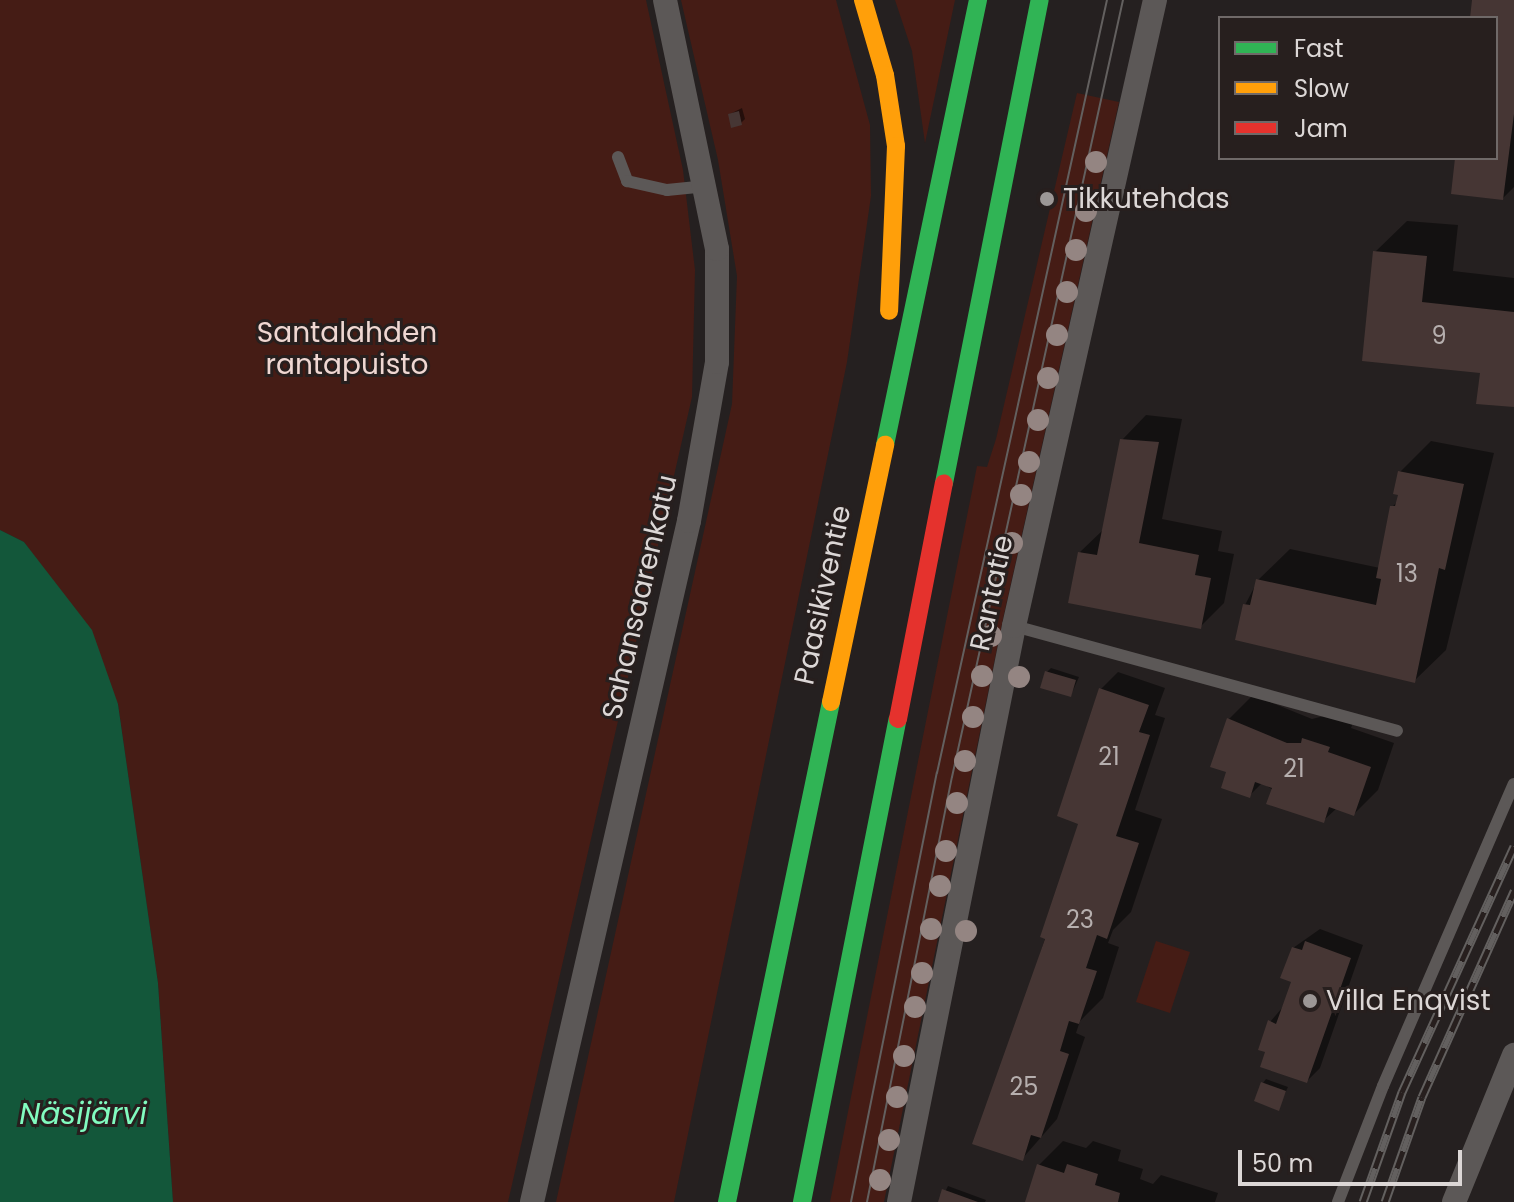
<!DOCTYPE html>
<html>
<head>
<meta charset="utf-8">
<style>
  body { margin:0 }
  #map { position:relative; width:1514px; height:1202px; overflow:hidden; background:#252020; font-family:Poppins,sans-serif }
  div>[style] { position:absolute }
  .green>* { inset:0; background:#451c15 }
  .water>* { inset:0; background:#13573a }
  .shadow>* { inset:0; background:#0007 }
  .building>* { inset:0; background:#463634 }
  .lane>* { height:12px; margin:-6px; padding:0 6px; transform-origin:6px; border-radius:6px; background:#5c5857 }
  .street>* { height:24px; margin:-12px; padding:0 12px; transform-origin:12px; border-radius:12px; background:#5c5857 }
  .fast>* { height:18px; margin:-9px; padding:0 9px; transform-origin:9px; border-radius:9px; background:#30b455 }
  .slow>* { height:18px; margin:-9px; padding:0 9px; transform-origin:9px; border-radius:9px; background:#ff9f0a }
  .jam>* { height:18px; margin:-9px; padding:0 9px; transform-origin:9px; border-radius:9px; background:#e5322d }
  .tram>* { height:2px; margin:-1px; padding:0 1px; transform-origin:1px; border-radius:1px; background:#63605f }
  .rail>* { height:9px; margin-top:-4.5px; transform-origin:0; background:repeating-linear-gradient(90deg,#271f1e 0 18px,#63605f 0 36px); box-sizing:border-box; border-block:2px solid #63605f }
  .trees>* { width:22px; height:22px; margin:-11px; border-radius:50%; background:#948582 }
  .dots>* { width:22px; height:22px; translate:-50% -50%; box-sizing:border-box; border:4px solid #271f1e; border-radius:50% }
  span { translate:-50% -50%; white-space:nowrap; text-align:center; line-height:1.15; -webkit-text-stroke:6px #271f1e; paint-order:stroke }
  .number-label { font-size:24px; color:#b6afae }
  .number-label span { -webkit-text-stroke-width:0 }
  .poi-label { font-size:28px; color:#dcd7d6 }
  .left { translate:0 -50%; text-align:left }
  .park-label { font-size:28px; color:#efd7d2 }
  .street-label { font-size:28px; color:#dcd7d6 }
  .water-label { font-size:30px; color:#81fbbf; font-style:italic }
  .legend { position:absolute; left:1218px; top:16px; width:280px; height:144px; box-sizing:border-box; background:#271f1e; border:2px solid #6f6968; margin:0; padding:10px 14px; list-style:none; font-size:24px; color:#dcd7d6 }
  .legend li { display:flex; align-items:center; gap:16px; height:40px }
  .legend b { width:40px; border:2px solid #6f6968 }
  .scale { position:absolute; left:1238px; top:1150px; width:224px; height:36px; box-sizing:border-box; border:4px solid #dcd7d6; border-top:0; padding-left:10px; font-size:24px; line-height:28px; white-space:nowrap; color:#dcd7d6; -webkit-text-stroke:6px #271f1e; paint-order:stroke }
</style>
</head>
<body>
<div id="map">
  <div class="green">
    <div style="clip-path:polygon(0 0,646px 0,683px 170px,695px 270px,692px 397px,508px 1202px,173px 1202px,158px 983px,118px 704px,54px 584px,24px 542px,0 530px)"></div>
    <div style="clip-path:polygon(681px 0,836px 0,870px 125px,871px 196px,847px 362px,674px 1202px,556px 1202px,732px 404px,737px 276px,718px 160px)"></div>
    <div style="clip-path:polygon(895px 0,955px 0,925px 143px,912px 51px)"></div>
    <div style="clip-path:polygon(1077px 93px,1119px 102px,1004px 614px,884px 1202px,830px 1202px,977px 466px,987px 467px,996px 439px)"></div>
    <div style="clip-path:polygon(1156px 941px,1190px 952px,1170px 1013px,1136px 1002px)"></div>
  </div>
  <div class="water">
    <div style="clip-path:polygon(0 530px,24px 542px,92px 630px,118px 704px,158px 983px,173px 1202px,0 1202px)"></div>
  </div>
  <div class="shadow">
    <div style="clip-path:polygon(1474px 0,1514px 0,1514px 187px,1503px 198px,1457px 158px,1496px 158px,1496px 18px,1472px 18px)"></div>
    <div style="clip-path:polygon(742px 108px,745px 119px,741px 123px,730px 114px)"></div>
    <div style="clip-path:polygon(1407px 221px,1458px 225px,1453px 271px,1514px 278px,1514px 405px,1375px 252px)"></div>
    <div style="clip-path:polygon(1146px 415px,1182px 419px,1162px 519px,1222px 531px,1218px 551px,1234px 554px,1224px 603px,1200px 627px,1080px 552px,1104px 529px,1122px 440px)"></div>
    <div style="clip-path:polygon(1431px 441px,1494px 453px,1446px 650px,1414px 681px,1245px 605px,1258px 580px,1290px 549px,1380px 568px,1392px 507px,1399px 500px,1400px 472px)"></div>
    <div style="clip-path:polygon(1051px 668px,1079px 677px,1071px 695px,1047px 672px)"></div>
    <div style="clip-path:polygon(1118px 672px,1165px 688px,1155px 715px,1165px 718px,1135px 810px,1162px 819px,1131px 912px,1113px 930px,1108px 943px,1119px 947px,1103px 998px,1080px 1021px,1076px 1033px,1085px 1037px,1057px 1119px,1022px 1159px,1024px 1006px,1080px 825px,1101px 689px)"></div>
    <div style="clip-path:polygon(1253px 695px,1312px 719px,1328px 715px,1353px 723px,1351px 728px,1394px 743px,1378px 790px,1354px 814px,1337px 808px,1323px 821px,1262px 783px,1250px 795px,1229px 771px,1229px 719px)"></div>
    <div style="clip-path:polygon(1320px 929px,1363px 945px,1320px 1068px,1307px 1081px,1268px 1051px,1270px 1022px,1282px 1008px,1293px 981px,1293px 948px)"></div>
    <div style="clip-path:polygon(1266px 1079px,1288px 1087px,1278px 1108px,1263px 1083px)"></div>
    <div style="clip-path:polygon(1063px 1141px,1086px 1148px,1093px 1141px,1121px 1150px,1118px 1161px,1143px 1169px,1140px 1179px,1153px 1184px,1161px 1175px,1218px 1193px,1215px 1202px,1027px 1202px,1039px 1165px)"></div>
    <div style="clip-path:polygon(948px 1186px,986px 1200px,985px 1202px,940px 1202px)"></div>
  </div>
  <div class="building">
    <div style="clip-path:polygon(1472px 0,1514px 0,1514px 114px,1503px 200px,1451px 194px,1455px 158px,1496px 158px,1496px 18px,1470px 18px)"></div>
    <div style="clip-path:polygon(739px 111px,742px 125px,731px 128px,728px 114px)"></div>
    <div style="clip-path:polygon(1373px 251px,1427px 256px,1422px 302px,1514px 312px,1514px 407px,1476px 404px,1480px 373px,1362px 361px)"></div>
    <div style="clip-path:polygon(1120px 439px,1159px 442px,1139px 543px,1199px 555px,1195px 575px,1211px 578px,1201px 629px,1068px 603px,1078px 552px,1097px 555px)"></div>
    <div style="clip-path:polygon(1398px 471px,1464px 484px,1445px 570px,1439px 568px,1415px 683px,1235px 640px,1243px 604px,1250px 605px,1256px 579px,1376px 605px,1381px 579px,1376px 578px,1390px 506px,1395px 506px,1398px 495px,1393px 494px)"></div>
    <div style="clip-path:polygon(1045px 671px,1076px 680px,1071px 697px,1040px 688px)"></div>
    <div style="clip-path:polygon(1099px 688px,1149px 705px,1139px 732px,1150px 735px,1116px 836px,1139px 843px,1107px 939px,1097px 935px,1086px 968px,1097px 971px,1079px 1024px,1069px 1021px,1060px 1051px,1069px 1054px,1041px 1138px,1031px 1135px,1023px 1161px,972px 1144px,1045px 939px,1040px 937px,1078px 824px,1057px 816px)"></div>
    <div style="clip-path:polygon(1227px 718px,1287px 743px,1301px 743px,1302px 738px,1330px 747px,1328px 752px,1371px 767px,1354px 816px,1329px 807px,1324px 823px,1266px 804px,1272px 788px,1266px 786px,1255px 782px,1250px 798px,1221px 788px,1226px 772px,1210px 767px)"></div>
    <div style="clip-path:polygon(1305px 941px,1351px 958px,1307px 1083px,1260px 1067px,1265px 1052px,1258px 1050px,1268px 1020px,1276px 1024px,1291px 982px,1280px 978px,1292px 947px,1302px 950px)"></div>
    <div style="clip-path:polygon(1261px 1082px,1286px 1091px,1279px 1111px,1254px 1101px)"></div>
    <div style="clip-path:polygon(1037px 1164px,1064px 1173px,1067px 1164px,1098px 1174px,1095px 1185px,1120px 1193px,1118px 1202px,1025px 1202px)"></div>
    <div style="clip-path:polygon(942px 1189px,978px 1202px,938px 1202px)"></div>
  </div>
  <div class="lane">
    <div style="left:618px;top:157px;width:26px;rotate:69deg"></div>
    <div style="left:627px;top:181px;width:41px;rotate:12.7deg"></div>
    <div style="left:667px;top:190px;width:40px;rotate:-5.7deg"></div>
    <div style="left:1014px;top:626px;width:397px;rotate:15.3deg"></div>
    <div style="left:1338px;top:1202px;width:124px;rotate:-68.8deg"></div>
    <div style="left:1383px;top:1086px;width:329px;rotate:-66.6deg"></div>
  </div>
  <div class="street">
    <div style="left:532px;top:1202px;width:699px;rotate:-77.02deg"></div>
    <div style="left:689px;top:521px;width:161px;rotate:-80deg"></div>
    <div style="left:717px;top:362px;width:113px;rotate:-90deg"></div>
    <div style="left:717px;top:249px;width:254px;rotate:-101.8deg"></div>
    <div style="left:899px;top:1202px;width:587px;rotate:-78.71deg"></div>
    <div style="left:1014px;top:626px;width:642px;rotate:-77.31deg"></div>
    <div style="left:1454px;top:1202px;width:159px;rotate:-67.8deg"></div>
  </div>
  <div class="fast">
    <div style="left:885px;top:445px;width:455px;rotate:-78.2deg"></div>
    <div style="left:944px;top:483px;width:492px;rotate:-78.8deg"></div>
    <div style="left:727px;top:1202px;width:511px;rotate:-78.25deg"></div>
    <div style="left:802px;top:1202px;width:492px;rotate:-78.8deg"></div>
  </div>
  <div class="slow">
    <div style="left:863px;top:0;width:78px;rotate:73.7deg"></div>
    <div style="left:885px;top:75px;width:72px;rotate:81.2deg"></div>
    <div style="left:896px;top:146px;width:165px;rotate:92.4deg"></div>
    <div style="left:831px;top:702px;width:263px;rotate:-78.1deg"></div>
  </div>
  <div class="jam">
    <div style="left:898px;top:719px;width:240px;rotate:-79deg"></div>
  </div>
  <div class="tram">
    <div style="left:851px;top:1202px;width:438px;rotate:-78.7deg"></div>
    <div style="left:937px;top:773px;width:791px;rotate:-77.6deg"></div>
    <div style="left:867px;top:1202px;width:433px;rotate:-78.7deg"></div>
    <div style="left:952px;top:777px;width:796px;rotate:-77.59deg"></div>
  </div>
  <div class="rail">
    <div style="left:1363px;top:1202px;width:117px;rotate:-70.5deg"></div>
    <div style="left:1402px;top:1092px;width:270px;rotate:-65.5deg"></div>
    <div style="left:1385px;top:1202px;width:111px;rotate:-70.6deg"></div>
    <div style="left:1422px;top:1097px;width:226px;rotate:-65.9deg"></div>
  </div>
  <div class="trees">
    <div style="left:1096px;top:162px"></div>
    <div style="left:1086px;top:211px"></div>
    <div style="left:1076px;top:250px"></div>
    <div style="left:1067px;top:292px"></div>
    <div style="left:1057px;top:335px"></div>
    <div style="left:1048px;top:378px"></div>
    <div style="left:1038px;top:420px"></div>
    <div style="left:1029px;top:462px"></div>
    <div style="left:1021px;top:495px"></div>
    <div style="left:1012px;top:543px"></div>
    <div style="left:991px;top:636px"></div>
    <div style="left:982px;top:676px"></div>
    <div style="left:1019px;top:677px"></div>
    <div style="left:973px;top:717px"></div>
    <div style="left:965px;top:761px"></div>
    <div style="left:957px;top:803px"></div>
    <div style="left:946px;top:851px"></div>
    <div style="left:940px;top:886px"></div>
    <div style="left:931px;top:929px"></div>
    <div style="left:966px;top:931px"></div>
    <div style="left:922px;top:973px"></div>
    <div style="left:915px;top:1007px"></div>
    <div style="left:904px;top:1056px"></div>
    <div style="left:897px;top:1097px"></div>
    <div style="left:889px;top:1140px"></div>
    <div style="left:880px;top:1180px"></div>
  </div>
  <div class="dots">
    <div style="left:1047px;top:199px;background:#9c9796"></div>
    <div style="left:1310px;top:1001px;background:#9c9796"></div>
  </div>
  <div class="number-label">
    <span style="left:1439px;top:336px">9</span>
    <span style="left:1407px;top:574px">13</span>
    <span style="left:1109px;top:757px">21</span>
    <span style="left:1294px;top:769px">21</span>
    <span style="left:1080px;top:920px">23</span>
    <span style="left:1024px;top:1087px">25</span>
  </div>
  <div class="poi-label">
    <span class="left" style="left:1063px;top:199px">Tikkutehdas</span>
    <span class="left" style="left:1326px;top:1001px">Villa Enqvist</span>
  </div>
  <div class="park-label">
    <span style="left:347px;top:349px">Santalahden<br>rantapuisto</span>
  </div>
  <div class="street-label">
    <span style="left:992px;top:593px;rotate:-78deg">Rantatie</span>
    <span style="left:823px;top:595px;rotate:-78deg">Paasikiventie</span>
    <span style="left:640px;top:597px;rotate:-77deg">Sahansaarenkatu</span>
  </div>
  <div class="water-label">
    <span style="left:83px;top:1114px">Näsijärvi</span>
  </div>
  <ul class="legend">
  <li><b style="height:10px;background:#30b455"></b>Fast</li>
  <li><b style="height:10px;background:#ff9f0a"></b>Slow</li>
  <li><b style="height:10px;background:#e5322d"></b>Jam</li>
  </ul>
  <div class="scale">50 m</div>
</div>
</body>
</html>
